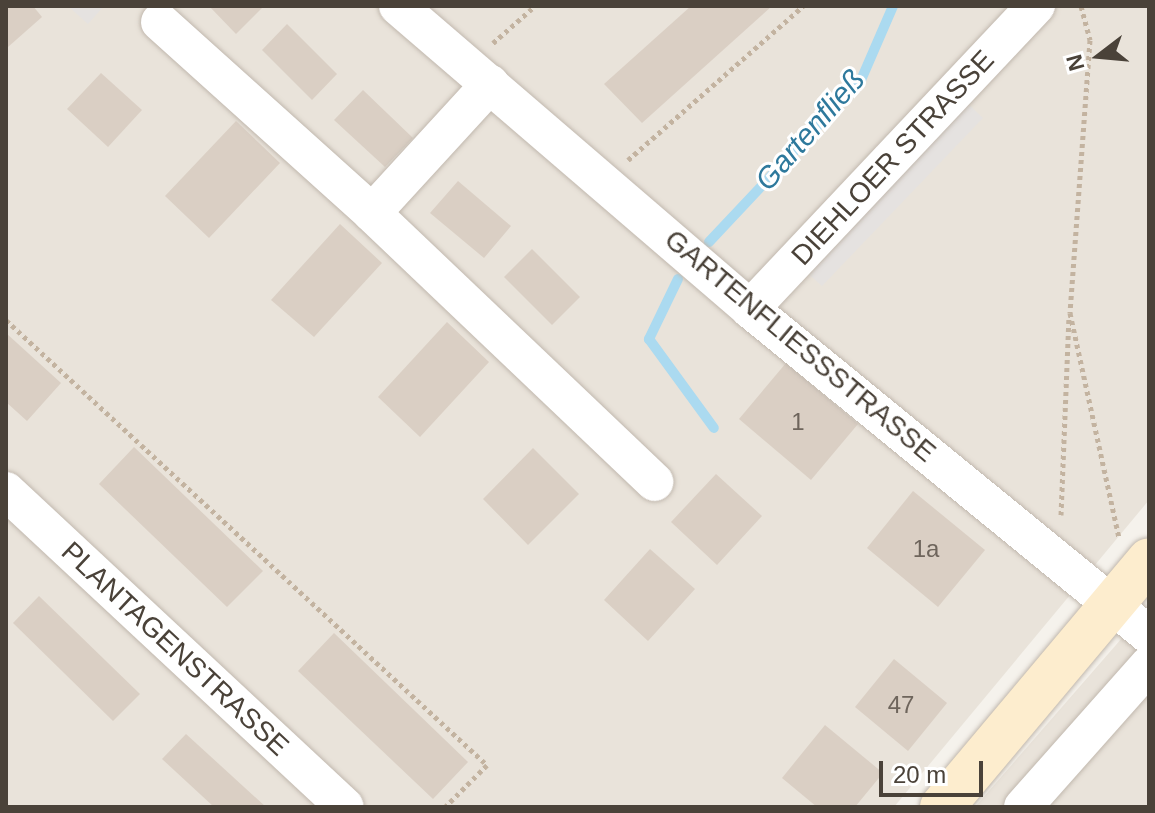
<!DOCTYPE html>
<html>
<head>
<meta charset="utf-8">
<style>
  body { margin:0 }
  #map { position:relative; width:1155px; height:813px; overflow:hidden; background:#f5f2ec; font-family:Helvetica,sans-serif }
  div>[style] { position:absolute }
  .residential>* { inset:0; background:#e9e3da }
  .parking>* { inset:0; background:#e5e2e0 }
  .stream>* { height:10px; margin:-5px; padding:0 5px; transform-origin:5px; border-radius:5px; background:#abdaf0 }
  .building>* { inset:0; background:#dacfc4 }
  .path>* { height:5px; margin-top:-2.5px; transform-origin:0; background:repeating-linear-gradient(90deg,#c3b3a0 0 4px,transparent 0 8px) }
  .roads { filter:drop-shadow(0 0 2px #c1b8ae) drop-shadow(0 0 2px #c1b8ae) }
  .minor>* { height:38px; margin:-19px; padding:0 19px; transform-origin:19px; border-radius:19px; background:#fff }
  .secondary>* { height:44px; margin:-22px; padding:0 22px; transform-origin:22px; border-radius:22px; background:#fdedce }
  span { translate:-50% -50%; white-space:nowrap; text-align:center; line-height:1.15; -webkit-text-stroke:6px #fff; paint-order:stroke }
  .number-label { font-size:24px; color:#6e655c }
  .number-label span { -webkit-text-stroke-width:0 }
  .street-label { font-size:28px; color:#4a4239 }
  .water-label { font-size:30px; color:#2e799c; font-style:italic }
  .frame { position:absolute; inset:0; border:8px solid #4a4239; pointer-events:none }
  .north { position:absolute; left:1059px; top:16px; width:80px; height:80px; -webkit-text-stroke:6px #fff; paint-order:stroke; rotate:254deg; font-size:22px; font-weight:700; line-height:32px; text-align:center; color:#4a4239 }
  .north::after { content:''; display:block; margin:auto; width:28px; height:36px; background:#4a4239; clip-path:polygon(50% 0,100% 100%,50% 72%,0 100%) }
  .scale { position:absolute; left:879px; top:761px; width:104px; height:36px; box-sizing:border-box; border:4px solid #4a4239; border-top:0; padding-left:10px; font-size:24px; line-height:28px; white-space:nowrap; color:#4a4239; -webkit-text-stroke:6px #fff; paint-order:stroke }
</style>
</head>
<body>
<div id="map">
  <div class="residential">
    <div style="clip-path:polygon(6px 6px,1149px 6px,1149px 500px,894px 807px,6px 807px)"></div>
    <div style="clip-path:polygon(1149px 607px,1149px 807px,975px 807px)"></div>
  </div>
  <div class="parking">
    <div style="clip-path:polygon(68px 6px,104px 6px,88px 24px)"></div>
    <div style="clip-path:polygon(963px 99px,983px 118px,822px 286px,804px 270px)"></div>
  </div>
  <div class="stream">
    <div style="left:709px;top:242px;width:222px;rotate:-46.8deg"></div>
    <div style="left:861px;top:80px;width:81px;rotate:-66.6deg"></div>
    <div style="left:678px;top:279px;width:67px;rotate:115.8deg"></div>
    <div style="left:649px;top:339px;width:110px;rotate:53.9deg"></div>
  </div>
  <div class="building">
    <div style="clip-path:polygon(6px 6px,33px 6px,42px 17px,8px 47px)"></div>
    <div style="clip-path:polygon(209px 6px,264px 6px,236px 34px)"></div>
    <div style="clip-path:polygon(691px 6px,772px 6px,642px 123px,604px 84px)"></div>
    <div style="clip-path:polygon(287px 24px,337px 74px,312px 100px,262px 50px)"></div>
    <div style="clip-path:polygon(101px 73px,142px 110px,108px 147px,67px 109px)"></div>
    <div style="clip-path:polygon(363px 90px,413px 138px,385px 167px,334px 120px)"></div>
    <div style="clip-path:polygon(236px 121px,280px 163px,209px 238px,165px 196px)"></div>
    <div style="clip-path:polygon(458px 181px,511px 226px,484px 258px,430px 213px)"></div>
    <div style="clip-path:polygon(340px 224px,382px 263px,314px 337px,271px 300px)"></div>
    <div style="clip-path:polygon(532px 249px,580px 297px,552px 325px,504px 277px)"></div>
    <div style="clip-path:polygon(447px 322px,489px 362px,420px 437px,378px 397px)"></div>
    <div style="clip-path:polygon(6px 333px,61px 383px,27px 421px,6px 402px)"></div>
    <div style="clip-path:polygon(786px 363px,858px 424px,811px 480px,739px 419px)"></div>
    <div style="clip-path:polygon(134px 447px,263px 571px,227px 607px,99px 484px)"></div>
    <div style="clip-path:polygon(533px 448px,579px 494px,528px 545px,483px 499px)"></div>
    <div style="clip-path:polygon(716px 474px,762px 516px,717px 565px,671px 522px)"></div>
    <div style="clip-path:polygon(913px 491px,985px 550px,938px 607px,867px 548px)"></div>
    <div style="clip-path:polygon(650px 549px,695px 589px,648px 641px,604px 600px)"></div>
    <div style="clip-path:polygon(39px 596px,140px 694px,113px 721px,13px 623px)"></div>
    <div style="clip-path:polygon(334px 633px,468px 762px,433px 799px,298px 671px)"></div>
    <div style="clip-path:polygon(894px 659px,947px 703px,908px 751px,855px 707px)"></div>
    <div style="clip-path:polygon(825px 725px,883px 773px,855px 807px,817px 807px,782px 778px)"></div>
    <div style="clip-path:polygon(186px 734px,266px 807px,214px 807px,162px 759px)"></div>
  </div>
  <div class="path">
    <div style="left:1081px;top:6px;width:35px;rotate:75deg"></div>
    <div style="left:1090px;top:40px;width:274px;rotate:94.2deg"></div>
    <div style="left:1070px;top:313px;width:229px;rotate:77.7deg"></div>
    <div style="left:493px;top:43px;width:56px;rotate:-41.4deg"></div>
    <div style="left:628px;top:160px;width:233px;rotate:-41.3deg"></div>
    <div style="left:6px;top:320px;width:655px;rotate:42.77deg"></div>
    <div style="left:487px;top:765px;width:59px;rotate:135deg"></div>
    <div style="left:1061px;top:515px;width:197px;rotate:-87.7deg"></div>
  </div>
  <div class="roads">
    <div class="minor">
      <div style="left:398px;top:6px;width:464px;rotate:40.7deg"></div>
      <div style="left:750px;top:309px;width:515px;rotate:39.25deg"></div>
      <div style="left:160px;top:22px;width:285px;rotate:42deg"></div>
      <div style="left:372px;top:213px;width:175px;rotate:-47.5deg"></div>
      <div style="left:372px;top:213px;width:390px;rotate:43.6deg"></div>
      <div style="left:750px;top:309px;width:417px;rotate:-46.7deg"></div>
      <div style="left:6px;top:491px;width:463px;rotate:43deg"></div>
      <div style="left:1023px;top:807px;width:190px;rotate:-48.4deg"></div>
    </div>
    <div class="secondary">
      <div style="left:942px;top:807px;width:322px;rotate:-50deg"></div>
    </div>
  </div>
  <div class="number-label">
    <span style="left:798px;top:422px">1</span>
    <span style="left:926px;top:549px">1a</span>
    <span style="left:901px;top:705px">47</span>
  </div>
  <div class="street-label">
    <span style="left:893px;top:158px;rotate:-47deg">DIEHLOER STRASSE</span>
    <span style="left:800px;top:346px;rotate:40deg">GARTENFLIESSSTRASSE</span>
    <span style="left:175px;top:649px;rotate:43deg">PLANTAGENSTRASSE</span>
  </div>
  <div class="water-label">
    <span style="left:810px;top:130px;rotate:-49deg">Gartenfließ</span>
  </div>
  <div class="frame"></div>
  <div class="north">N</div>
  <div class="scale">20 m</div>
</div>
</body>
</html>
